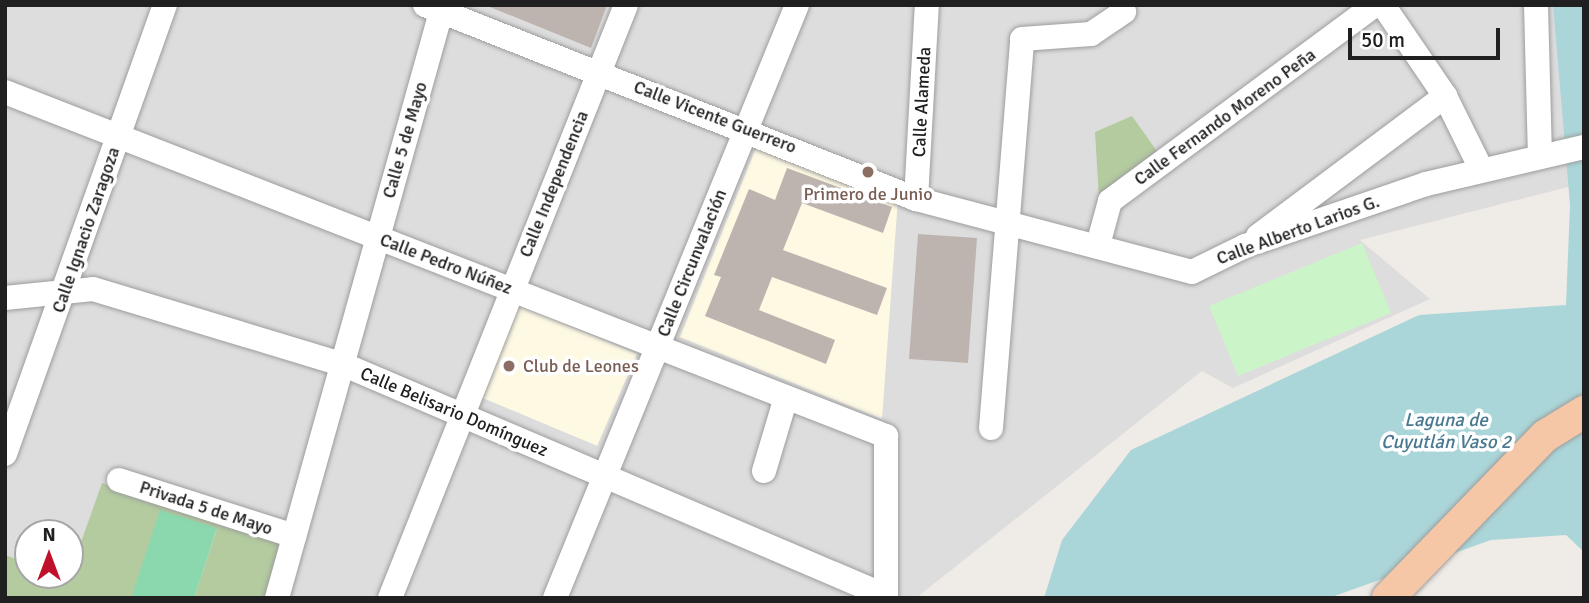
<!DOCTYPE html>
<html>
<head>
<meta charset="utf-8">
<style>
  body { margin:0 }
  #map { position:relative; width:1589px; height:603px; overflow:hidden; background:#efebe7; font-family:Signika,sans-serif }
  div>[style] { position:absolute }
  .residential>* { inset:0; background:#dedddd }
  .education>* { inset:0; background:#fdf9e3 }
  .forest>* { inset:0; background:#b3cb9f }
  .park>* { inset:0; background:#cbf5c8 }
  .pitch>* { inset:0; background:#8bd8ae }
  .parking>* { inset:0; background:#dcdcdc }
  .water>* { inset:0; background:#abd6d9 }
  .building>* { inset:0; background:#bdb4b0 }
  .roads { filter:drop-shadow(0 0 2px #9d9d9d) drop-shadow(0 0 2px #9d9d9d) }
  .minor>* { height:24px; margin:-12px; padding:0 12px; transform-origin:12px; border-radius:12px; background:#fff }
  .major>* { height:32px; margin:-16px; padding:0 16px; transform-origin:16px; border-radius:16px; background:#f5c7a7 }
  .dots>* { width:19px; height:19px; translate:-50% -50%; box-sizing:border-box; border:4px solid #fff; border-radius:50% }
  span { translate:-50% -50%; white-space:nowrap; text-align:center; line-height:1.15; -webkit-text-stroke:7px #fff; paint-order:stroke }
  .street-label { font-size:18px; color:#202020 }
  .education-label { font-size:18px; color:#785e54 }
  .left { translate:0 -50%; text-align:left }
  .water-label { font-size:19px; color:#497991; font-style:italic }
  .frame { position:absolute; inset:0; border:7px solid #202020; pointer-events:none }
  .north { position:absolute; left:14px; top:519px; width:70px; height:70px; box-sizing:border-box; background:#fff; border:2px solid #a6a6a6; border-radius:50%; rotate:0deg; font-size:19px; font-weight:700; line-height:28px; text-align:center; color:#202020 }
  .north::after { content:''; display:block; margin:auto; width:24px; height:32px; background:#bf102c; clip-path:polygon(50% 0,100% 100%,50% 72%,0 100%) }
  .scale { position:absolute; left:1348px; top:28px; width:152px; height:32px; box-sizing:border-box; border:4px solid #202020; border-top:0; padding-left:9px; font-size:21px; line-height:24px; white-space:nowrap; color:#202020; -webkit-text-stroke:5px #fff; paint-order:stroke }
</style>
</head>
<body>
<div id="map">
  <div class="residential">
    <div style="clip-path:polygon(evenodd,5px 5px,1584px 5px,1584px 183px,1360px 240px,1430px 299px,1233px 388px,1202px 371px,916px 598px,5px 598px,5px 5px,28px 533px,70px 533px,70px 575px,28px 575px,28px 533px)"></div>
  </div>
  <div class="education">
    <div style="clip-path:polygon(758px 143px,898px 198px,882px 419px,680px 337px)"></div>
    <div style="clip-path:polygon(516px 304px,637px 354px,597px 446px,478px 396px)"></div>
  </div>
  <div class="forest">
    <div style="clip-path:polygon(1132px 116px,1159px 154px,1099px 198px,1095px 132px)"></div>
    <div style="clip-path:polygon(102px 483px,285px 543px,268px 598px,194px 598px,217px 529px,133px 596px,138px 598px,5px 598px,5px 555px,28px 563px,28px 575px,69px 576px)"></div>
  </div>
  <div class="park">
    <div style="clip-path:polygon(1362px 243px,1391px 313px,1238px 376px,1209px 306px)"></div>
  </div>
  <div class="pitch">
    <div style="clip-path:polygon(160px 510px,217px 528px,194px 598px,132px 596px)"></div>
  </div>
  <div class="parking">
    <div style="clip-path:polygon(802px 5px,816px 5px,766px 127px,754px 122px)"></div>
    <div style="clip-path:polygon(477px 396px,597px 446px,588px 468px,468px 417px)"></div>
  </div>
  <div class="water">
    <div style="clip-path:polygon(1553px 5px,1584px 5px,1584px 552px,1566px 535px,1491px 540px,1329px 598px,1044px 598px,1062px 540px,1131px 450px,1419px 315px,1566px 305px,1570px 205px)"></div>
  </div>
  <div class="building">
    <div style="clip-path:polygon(485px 5px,607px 5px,591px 48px)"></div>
    <div style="clip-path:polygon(787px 168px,892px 207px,883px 233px,802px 203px,783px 250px,887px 288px,877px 315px,772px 277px,759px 310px,835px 340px,826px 364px,705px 316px,721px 277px,714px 275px,749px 189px,775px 200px)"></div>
    <div style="clip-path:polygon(918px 234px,977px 238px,968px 363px,909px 359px)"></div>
  </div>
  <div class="roads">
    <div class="minor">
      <div style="left:425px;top:5px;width:528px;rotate:21.56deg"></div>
      <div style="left:916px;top:199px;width:285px;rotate:14.8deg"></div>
      <div style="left:1192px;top:272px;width:59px;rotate:-26.1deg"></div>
      <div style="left:1245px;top:246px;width:191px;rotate:-18.9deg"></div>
      <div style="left:1426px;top:184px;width:162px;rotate:-13.2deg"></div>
      <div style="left:1383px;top:5px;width:110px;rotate:55.7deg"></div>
      <div style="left:1445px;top:96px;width:81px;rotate:63.7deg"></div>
      <div style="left:1536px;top:5px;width:151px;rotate:88.5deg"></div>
      <div style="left:5px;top:92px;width:946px;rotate:21.33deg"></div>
      <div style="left:886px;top:436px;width:162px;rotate:90deg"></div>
      <div style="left:916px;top:199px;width:194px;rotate:-86.8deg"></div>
      <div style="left:1258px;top:236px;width:234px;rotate:-36.8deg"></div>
      <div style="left:1098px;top:245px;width:46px;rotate:-74.7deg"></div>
      <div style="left:1110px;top:201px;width:330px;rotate:-36.5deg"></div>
      <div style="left:5px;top:298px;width:88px;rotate:-5.8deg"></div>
      <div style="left:93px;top:289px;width:260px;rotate:16.8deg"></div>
      <div style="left:342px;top:364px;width:591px;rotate:23.1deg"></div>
      <div style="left:991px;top:428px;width:390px;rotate:-85.4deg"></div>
      <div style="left:1022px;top:39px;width:69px;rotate:-4.1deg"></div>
      <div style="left:1091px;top:34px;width:40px;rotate:-34deg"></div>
      <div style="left:5px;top:454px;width:477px;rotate:-70.4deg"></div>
      <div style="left:764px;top:471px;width:77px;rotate:-73.4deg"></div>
      <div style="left:119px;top:480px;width:184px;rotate:17.7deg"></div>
      <div style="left:277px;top:598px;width:616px;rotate:-74.36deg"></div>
      <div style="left:390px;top:598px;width:638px;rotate:-68.3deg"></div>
      <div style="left:555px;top:598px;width:640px;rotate:-67.8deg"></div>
    </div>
    <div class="major">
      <div style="left:1388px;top:598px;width:226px;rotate:-45.9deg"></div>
      <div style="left:1545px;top:436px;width:46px;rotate:-31.6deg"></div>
    </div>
  </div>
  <div class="dots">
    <div style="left:868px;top:172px;background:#8d6e63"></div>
    <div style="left:509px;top:366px;background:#8d6e63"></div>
  </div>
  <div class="street-label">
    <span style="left:922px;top:102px;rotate:-87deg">Calle Alameda</span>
    <span style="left:715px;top:117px;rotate:21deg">Calle Vicente Guerrero</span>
    <span style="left:1225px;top:117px;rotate:-36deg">Calle Fernando Moreno Peña</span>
    <span style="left:405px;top:140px;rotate:-74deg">Calle 5 de Mayo</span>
    <span style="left:554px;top:184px;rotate:-68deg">Calle Independencia</span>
    <span style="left:86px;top:230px;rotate:-71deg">Calle Ignacio Zaragoza</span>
    <span style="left:1298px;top:230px;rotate:-20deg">Calle Alberto Larios G.</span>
    <span style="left:692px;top:263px;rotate:-68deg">Calle Circunvalación</span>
    <span style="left:446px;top:264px;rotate:21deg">Calle Pedro Núñez</span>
    <span style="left:454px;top:412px;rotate:23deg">Calle Belisario Domínguez</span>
    <span style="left:206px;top:508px;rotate:18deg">Privada 5 de Mayo</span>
  </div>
  <div class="education-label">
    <span style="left:868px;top:194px">Primero de Junio</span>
    <span class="left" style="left:523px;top:366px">Club de Leones</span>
  </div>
  <div class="water-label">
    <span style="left:1446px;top:432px">Laguna de<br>Cuyutlán Vaso 2</span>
  </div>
  <div class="frame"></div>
  <div class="north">N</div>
  <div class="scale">50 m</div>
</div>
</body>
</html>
